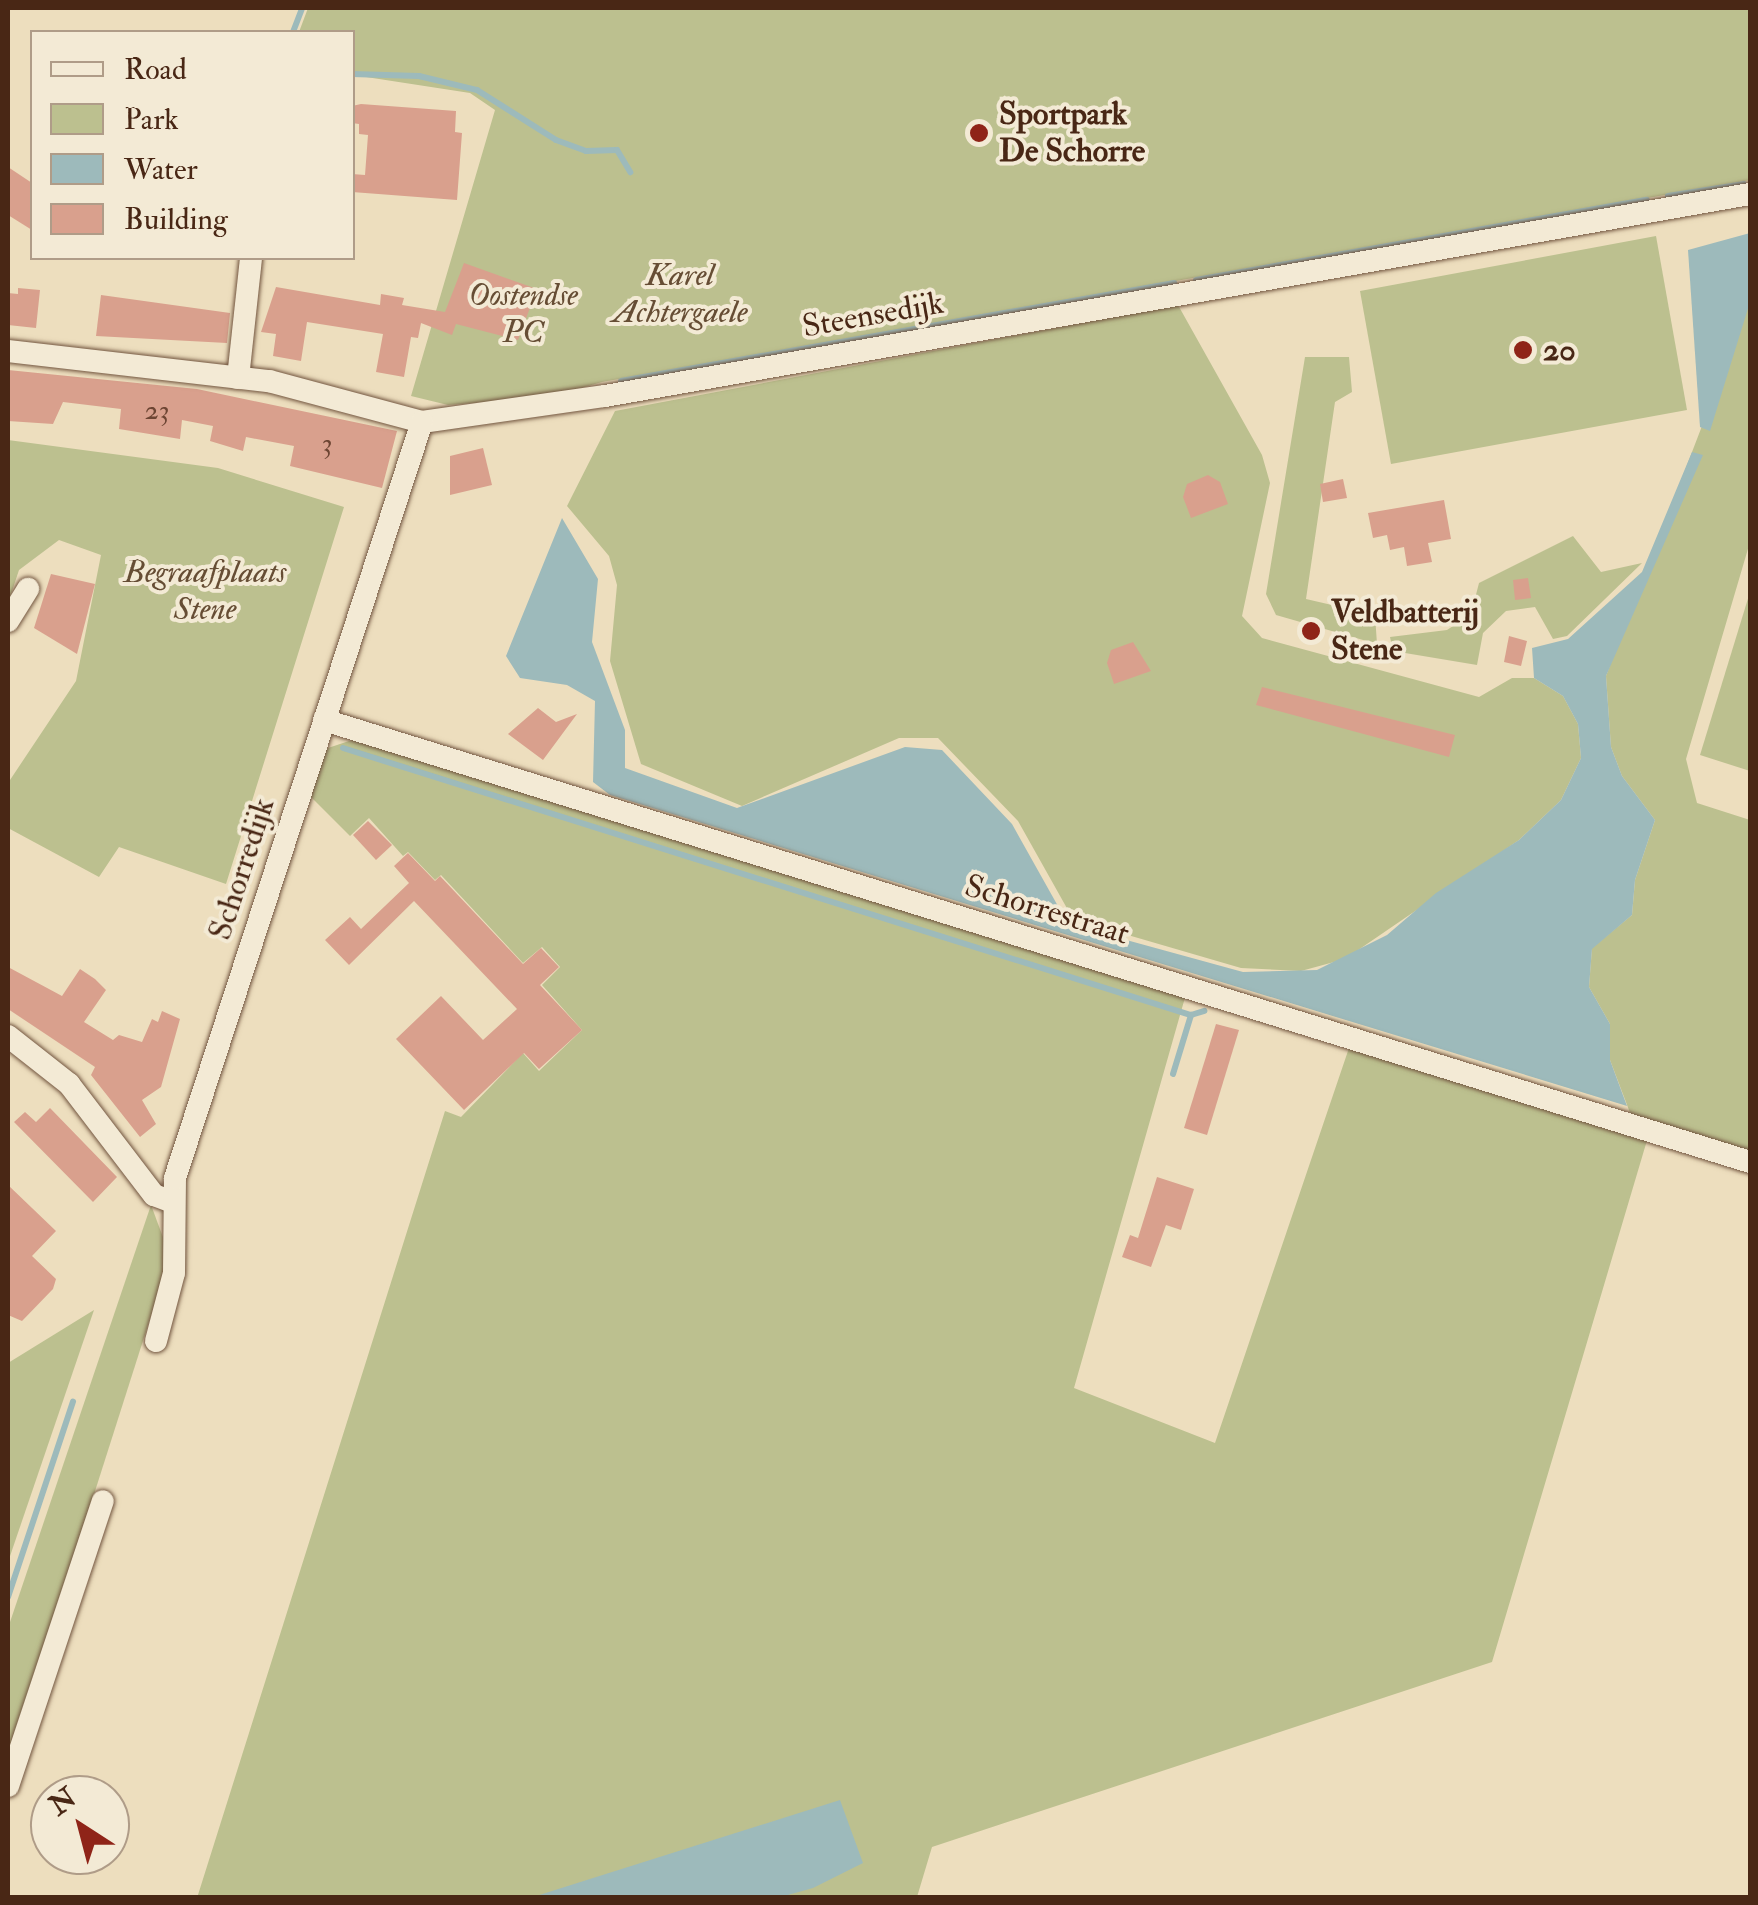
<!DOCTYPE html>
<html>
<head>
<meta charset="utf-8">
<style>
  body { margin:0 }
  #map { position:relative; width:1758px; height:1905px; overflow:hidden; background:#eddebe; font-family:"IM FELL Double Pica",serif }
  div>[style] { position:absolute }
  .green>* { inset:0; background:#bcc08f }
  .water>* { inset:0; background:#9dbabb }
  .stream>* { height:6px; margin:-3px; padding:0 3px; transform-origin:3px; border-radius:3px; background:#9dbabb }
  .building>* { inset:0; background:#d9a08d }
  .roads { filter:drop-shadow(0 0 2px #72553f) drop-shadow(0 0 2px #72553f) }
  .minor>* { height:22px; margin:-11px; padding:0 11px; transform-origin:11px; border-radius:11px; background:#f3ead5 }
  .dots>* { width:28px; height:28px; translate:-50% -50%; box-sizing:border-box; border:5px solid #f3ead5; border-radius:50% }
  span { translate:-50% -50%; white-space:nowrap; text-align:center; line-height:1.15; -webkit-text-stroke:8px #f3ead5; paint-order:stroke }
  .number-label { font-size:28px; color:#6d4533 }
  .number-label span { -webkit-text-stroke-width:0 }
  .poi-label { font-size:32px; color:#492715; font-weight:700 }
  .left { translate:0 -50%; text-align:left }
  .park-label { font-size:32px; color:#664d34; font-style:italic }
  .street-label { font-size:32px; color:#492715 }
  .frame { position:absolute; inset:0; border:10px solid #492715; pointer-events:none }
  .legend { position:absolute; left:30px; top:30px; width:325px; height:230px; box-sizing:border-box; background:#f3ead5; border:2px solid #af9c88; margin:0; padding:12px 18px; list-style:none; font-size:30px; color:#492715 }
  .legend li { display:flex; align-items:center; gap:20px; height:50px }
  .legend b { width:50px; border:2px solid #af9c88 }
  .north { position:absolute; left:30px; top:1775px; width:100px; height:100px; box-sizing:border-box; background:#f3ead5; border:2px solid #af9c88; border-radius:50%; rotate:324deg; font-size:28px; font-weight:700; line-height:40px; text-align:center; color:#492715 }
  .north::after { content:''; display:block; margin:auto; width:35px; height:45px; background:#8f2418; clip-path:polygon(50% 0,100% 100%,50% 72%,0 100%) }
</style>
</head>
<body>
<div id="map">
  <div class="green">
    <div style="clip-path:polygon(308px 8px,1750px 8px,1750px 180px,602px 382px,550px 397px,448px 405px,411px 396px,495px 110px,470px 93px,353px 75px,352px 32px,299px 32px)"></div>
    <div style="clip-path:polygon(1656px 236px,1687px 410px,1391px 464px,1360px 291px)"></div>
    <div style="clip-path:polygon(1750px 301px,1750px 542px,1686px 759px,1697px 803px,1750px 820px,1750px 1154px,1632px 1118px,1610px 1060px,1610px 1024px,1589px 987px,1592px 948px,1632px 915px,1635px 880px,1655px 820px,1622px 776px,1611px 747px,1606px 676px)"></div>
    <div style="clip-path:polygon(1178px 305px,1262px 455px,1270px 483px,1242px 616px,1262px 638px,1479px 697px,1512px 678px,1534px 678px,1563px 696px,1578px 724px,1581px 758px,1561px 800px,1519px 840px,1345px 959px,1301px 971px,1241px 968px,1073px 919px,1018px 821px,938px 738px,899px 738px,742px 806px,641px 764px,610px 661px,617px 585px,609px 556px,567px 506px,615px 411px)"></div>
    <div style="clip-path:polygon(1305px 357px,1349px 357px,1352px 392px,1335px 402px,1306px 599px,1375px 615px,1377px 644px,1276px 615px,1266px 594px)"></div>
    <div style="clip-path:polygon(8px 440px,218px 468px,344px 507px,226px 884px,119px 847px,99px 877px,8px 828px,8px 783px,76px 681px,101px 555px,59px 540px,19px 570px,8px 603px)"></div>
    <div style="clip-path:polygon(1573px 536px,1601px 572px,1642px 563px,1567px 636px,1553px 639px,1535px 607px,1506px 611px,1483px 633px,1477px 665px,1393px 651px,1390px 637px,1447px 630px,1471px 614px,1479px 583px)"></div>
    <div style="clip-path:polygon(1750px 592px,1750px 771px,1700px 755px)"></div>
    <div style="clip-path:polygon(352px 740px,1186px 994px,1074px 1388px,1215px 1443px,1350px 1045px,1648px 1137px,1492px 1662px,932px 1847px,917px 1897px,197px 1898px,445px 1111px,461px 1117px,523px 1053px,539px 1071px,582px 1030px,542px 985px,560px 967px,542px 947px,523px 963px,441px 875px,435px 880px,408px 852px,403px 856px,369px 818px,350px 836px,310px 796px,325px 749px)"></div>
    <div style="clip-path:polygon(151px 1205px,170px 1256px,8px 1764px,8px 1628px)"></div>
    <div style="clip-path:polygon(94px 1310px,8px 1562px,8px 1363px)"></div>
  </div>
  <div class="water">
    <div style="clip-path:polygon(1750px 233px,1750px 302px,1710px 431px,1700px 427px,1688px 250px)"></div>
    <div style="clip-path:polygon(1692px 452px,1703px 455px,1606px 676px,1611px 747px,1622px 776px,1655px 820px,1635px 880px,1632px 915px,1592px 949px,1589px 987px,1610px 1024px,1610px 1060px,1627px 1106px,610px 795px,593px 782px,595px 701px,567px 685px,520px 678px,506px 656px,562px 518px,598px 579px,592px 642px,625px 730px,625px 768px,737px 808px,905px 747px,942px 750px,1012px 824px,1068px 924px,1243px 972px,1317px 970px,1387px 935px,1436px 893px,1519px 840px,1561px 800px,1581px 758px,1578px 724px,1563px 696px,1534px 678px,1532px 648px,1568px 639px,1642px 572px)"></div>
    <div style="clip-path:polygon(840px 1800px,863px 1863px,813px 1888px,777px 1898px,533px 1897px)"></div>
  </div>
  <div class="stream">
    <div style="left:293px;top:32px;width:26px;rotate:-69deg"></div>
    <div style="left:352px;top:74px;width:67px;rotate:1.7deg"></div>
    <div style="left:419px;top:76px;width:60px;rotate:13.6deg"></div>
    <div style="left:477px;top:90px;width:93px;rotate:32.3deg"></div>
    <div style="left:556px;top:140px;width:32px;rotate:20deg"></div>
    <div style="left:586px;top:151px;width:31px;rotate:-2deg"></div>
    <div style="left:617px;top:150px;width:26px;rotate:59deg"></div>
    <div style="left:1668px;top:196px;width:77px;rotate:-9deg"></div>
    <div style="left:1196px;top:280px;width:458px;rotate:-10.1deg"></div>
    <div style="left:621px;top:381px;width:562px;rotate:-10.05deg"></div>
    <div style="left:343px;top:748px;width:889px;rotate:17.48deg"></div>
    <div style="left:1173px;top:1074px;width:62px;rotate:-73deg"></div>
    <div style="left:1191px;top:1015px;width:14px;rotate:-17deg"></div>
    <div style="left:8px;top:1597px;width:206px;rotate:-71.6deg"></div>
  </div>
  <div class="building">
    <div style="clip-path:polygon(361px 104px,456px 111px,455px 132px,462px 133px,457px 200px,352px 192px,352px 174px,365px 175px,368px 135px,359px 134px,359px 124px,352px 123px,352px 106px)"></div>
    <div style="clip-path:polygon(8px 167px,32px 183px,32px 230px,8px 215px)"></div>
    <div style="clip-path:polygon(464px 263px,537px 289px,518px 340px,456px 324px,452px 335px,421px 323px,418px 338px,411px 337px,404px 377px,376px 372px,383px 334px,307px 322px,301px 361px,273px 356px,276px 334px,261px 332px,276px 287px,380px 305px,381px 294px,404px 298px,402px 305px,445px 312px)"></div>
    <div style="clip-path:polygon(18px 288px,40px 290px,36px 328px,8px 325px,8px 293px,18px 294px)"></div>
    <div style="clip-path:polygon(101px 295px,230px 313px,227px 343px,96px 336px)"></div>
    <div style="clip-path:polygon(8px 370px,197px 389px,397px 431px,382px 488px,290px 466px,294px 446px,246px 437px,243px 451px,210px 441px,213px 426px,182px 420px,180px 439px,119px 429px,121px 409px,63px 402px,53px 424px,8px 421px)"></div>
    <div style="clip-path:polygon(483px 448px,492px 485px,450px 495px,450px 456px)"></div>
    <div style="clip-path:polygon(1208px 475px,1220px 482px,1228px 504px,1191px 518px,1183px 497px,1187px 484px)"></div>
    <div style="clip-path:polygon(1343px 479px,1347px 498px,1323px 502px,1320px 484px)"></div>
    <div style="clip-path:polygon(1444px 500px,1451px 539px,1428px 543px,1432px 562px,1407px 566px,1404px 547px,1390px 550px,1387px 535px,1373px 538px,1368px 513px)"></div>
    <div style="clip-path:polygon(51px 574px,95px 584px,77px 654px,34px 628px)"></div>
    <div style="clip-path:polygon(1528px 578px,1531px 598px,1515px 600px,1513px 580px)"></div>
    <div style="clip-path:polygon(1509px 636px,1527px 641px,1521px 666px,1504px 662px)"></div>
    <div style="clip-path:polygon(1133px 642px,1151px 671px,1114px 684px,1107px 663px,1111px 650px)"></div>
    <div style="clip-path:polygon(1262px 687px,1455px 735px,1449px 757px,1256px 705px)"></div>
    <div style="clip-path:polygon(538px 708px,556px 722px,577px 714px,543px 760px,508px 734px)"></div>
    <div style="clip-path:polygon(368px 821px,392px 845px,376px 860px,353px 835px)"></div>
    <div style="clip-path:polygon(408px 853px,435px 881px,440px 876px,523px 964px,541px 948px,559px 967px,540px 985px,582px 1030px,539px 1069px,524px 1053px,464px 1110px,396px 1039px,441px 996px,483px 1040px,517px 1009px,414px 901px,349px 965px,325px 940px,350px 917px,361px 929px,409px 883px,394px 866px)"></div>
    <div style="clip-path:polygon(8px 967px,62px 996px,80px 969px,95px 979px,106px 990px,84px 1022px,113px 1040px,119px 1035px,142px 1042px,152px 1019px,158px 1022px,162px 1011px,180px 1019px,161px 1087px,142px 1100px,156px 1124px,140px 1137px,91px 1075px,95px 1067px,8px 1009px)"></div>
    <div style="clip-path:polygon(1216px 1024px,1239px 1030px,1207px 1135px,1184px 1128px)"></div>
    <div style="clip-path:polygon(50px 1108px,117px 1177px,93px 1202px,14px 1122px,25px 1112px,36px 1122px)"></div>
    <div style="clip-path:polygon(1157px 1177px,1194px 1189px,1181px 1230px,1166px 1225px,1151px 1267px,1122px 1257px,1130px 1235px,1138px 1238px)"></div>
    <div style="clip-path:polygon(8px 1185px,56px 1231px,32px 1256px,56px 1279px,53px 1289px,22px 1321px,8px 1315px)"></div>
  </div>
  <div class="roads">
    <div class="minor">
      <div style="left:8px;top:351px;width:263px;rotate:6.6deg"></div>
      <div style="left:269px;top:381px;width:158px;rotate:15deg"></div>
      <div style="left:422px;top:422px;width:185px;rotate:-8.1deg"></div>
      <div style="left:605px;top:396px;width:1163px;rotate:-10.01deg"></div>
      <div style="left:238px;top:378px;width:121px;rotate:-83.8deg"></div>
      <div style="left:8px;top:621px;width:38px;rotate:-58deg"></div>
      <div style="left:324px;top:720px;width:1493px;rotate:17.22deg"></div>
      <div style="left:8px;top:1036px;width:78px;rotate:38.2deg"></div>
      <div style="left:69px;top:1084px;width:140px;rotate:52.6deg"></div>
      <div style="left:154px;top:1195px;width:17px;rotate:21deg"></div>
      <div style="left:156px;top:1341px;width:70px;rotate:-75.2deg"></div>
      <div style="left:174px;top:1273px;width:95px;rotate:-89.4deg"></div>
      <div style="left:175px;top:1178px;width:795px;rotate:-71.91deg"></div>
      <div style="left:8px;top:1786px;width:300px;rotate:-71.6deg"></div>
    </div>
  </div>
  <div class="dots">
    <div style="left:979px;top:133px;background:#8f2418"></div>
    <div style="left:1523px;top:350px;background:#8f2418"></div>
    <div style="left:1311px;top:631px;background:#8f2418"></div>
  </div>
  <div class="number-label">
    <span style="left:157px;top:411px">23</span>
    <span style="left:327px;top:444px">3</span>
  </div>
  <div class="poi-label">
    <span class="left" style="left:999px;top:133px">Sportpark<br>De Schorre</span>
    <span class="left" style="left:1543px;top:350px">20</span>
    <span class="left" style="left:1331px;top:631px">Veldbatterij<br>Stene</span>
  </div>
  <div class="park-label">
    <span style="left:680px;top:294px">Karel<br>Achtergaele</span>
    <span style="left:523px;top:314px">Oostendse<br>PC</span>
    <span style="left:205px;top:591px">Begraafplaats<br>Stene</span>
  </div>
  <div class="street-label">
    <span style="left:873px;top:315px;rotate:-10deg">Steensedijk</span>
    <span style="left:242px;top:869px;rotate:-72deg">Schorredijk</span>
    <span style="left:1047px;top:910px;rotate:17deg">Schorrestraat</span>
  </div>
  <div class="frame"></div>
  <ul class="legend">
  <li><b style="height:12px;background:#f3ead5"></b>Road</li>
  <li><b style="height:28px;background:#bcc08f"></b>Park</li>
  <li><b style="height:28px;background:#9dbabb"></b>Water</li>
  <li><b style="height:28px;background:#d9a08d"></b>Building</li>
  </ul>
  <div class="north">N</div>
</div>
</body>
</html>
